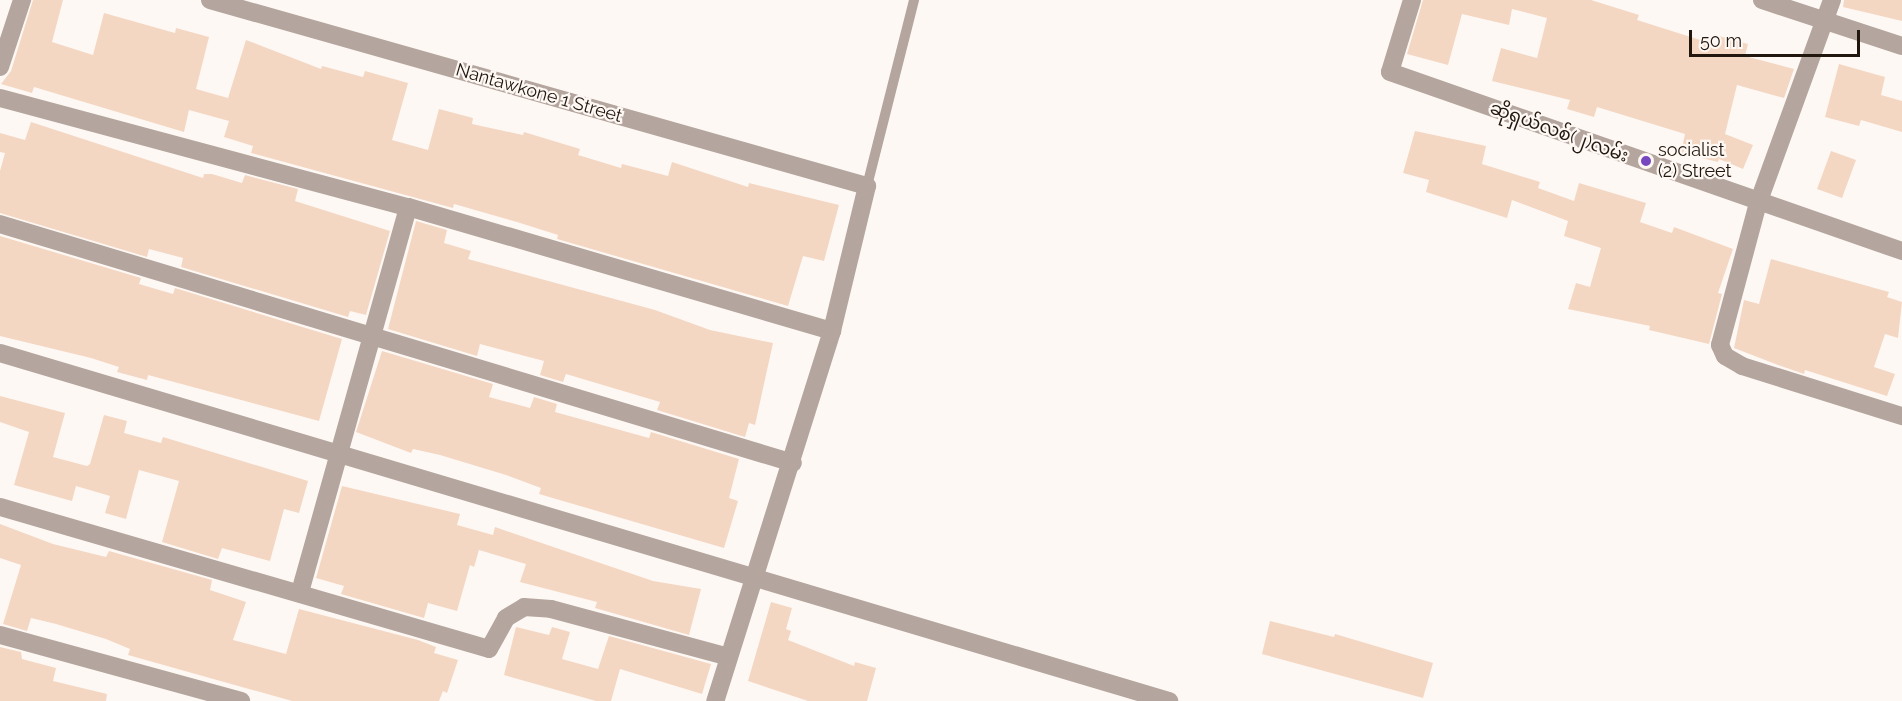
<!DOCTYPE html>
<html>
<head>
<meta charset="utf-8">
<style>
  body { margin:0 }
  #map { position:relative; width:1902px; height:701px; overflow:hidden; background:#fef8f4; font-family:Raleway,"Noto Sans Myanmar",sans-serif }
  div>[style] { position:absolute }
  .building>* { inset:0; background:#f4d7c2 }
  .service>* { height:10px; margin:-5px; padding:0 5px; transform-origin:5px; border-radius:5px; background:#b4a69e }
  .minor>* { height:18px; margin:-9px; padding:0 9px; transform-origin:9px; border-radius:9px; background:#b4a69e }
  .dots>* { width:16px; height:16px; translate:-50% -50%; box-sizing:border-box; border:3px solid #fef8f4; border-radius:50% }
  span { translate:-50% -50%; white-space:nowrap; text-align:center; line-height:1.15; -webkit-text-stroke:4.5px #fef8f4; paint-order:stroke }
  .street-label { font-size:18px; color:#21170f }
  .poi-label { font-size:18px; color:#21170f }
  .left { translate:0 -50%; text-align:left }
  .scale { position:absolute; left:1689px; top:30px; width:171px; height:27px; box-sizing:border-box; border:3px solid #21170f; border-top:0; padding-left:8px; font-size:18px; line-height:21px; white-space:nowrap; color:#21170f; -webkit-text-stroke:4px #fef8f4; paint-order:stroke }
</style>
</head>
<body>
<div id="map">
  <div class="building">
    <div style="clip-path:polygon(33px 0,63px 0,52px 42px,93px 55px,104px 13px,175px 33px,176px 28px,209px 37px,196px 89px,228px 98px,246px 40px,321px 69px,322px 66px,363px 77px,365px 71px,408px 83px,392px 140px,428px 150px,439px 109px,473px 118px,472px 124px,523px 135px,524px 132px,580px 149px,578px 155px,621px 168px,622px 164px,668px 176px,672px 162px,748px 187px,749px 183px,839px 205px,824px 261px,803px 256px,788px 306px,557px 239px,558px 235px,517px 222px,454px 204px,453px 208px,251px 153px,253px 146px,224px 137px,229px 121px,189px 110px,184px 132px,34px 87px,32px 93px,1px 84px,11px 71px)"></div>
    <div style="clip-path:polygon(1423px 0,1591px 0,1639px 15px,1637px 20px,1716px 45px,1719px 36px,1748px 44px,1745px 56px,1794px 69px,1784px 98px,1737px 85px,1725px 134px,1753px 145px,1743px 169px,1719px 159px,1718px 162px,1681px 153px,1685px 134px,1597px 107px,1594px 117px,1567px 109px,1570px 100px,1492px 81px,1501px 48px,1537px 58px,1547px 18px,1512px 9px,1509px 25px,1462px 14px,1448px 65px,1407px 54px)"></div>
    <div style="clip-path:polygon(1844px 0,1902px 0,1902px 21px,1843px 7px)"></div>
    <div style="clip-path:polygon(1839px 64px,1885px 77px,1881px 95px,1902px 101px,1902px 132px,1861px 120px,1859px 126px,1825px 117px)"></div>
    <div style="clip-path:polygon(31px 122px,203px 178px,204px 174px,212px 174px,242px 183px,245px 175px,298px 189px,295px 201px,390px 231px,366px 315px,350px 311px,348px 317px,181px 267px,183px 258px,149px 249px,147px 257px,0 213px,0 171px,5px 153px,0 152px,0 133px,25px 140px)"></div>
    <div style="clip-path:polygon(1415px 131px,1486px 146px,1482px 164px,1540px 182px,1538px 188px,1574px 201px,1579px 183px,1646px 203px,1640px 222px,1672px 233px,1674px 227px,1733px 249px,1718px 293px,1722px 294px,1709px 344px,1649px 330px,1650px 326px,1568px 309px,1576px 283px,1590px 287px,1601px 248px,1564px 236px,1568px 221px,1512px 200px,1507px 218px,1426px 192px,1429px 180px,1403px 173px)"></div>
    <div style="clip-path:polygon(1831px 151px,1856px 160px,1842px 198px,1817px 189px)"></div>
    <div style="clip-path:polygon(416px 221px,447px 230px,444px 243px,471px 251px,468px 259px,655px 310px,710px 330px,773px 343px,755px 425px,749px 423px,745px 437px,657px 410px,660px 402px,566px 374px,563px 382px,540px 375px,544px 361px,480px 344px,477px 356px,388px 329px)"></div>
    <div style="clip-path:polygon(0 236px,141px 278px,139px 284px,173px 294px,175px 288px,342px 339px,319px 421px,148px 375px,147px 380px,117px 372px,119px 367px,91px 358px,0 336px)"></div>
    <div style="clip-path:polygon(1771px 259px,1889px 292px,1887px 297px,1902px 302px,1898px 338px,1885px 334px,1874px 367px,1895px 374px,1887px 396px,1805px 370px,1804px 374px,1778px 365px,1734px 348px,1744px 300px,1759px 304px)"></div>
    <div style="clip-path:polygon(382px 351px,493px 384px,489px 397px,530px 408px,534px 397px,557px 404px,555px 412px,649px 438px,651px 432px,739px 459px,729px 498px,738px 501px,724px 548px,539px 494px,541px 488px,506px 475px,440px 455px,413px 449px,411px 453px,356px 432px)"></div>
    <div style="clip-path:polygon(0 396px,65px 413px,53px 457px,87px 466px,90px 464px,104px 415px,127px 421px,124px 433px,161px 443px,163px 437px,308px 481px,299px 513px,284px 509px,270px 561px,222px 548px,218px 559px,162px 542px,179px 481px,139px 470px,126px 519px,105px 513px,110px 496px,76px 486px,72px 501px,14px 485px,29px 432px,0 422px)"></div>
    <div style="clip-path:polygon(342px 486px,460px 514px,457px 525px,493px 535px,495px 527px,653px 581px,701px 589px,689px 635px,595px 608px,597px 602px,520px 582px,526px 564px,479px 550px,474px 567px,470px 565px,457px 611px,428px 603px,424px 618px,341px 594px,344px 586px,316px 578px)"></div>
    <div style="clip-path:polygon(0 524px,53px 544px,106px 557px,109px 551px,212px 580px,210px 590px,246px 602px,233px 640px,286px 654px,299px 609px,418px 640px,436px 647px,434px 653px,458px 660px,447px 693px,443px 691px,439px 701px,292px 701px,128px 655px,130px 649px,106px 639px,56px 624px,31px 618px,27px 631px,3px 624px,21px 565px,0 558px)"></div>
    <div style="clip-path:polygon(771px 602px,792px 608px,786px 629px,791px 631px,788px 640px,854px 666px,855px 662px,876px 668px,867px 701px,808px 701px,748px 681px)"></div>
    <div style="clip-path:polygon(1270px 621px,1334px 637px,1335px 634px,1433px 663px,1423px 698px,1262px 654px)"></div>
    <div style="clip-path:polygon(516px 627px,549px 635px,552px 627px,570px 632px,562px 659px,598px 669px,609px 636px,711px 664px,702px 694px,620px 669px,611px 701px,596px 701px,504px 675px)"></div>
    <div style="clip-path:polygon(0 647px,21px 652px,22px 659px,56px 668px,53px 681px,107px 694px,106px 701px,0 701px)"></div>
  </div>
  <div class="service">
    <div style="left:867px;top:186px;width:192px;rotate:-75.8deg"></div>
  </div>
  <div class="minor">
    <div style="left:210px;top:0;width:683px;rotate:15.81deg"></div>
    <div style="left:867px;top:186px;width:149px;rotate:103.6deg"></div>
    <div style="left:832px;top:331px;width:388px;rotate:107.5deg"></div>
    <div style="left:1412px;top:0;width:75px;rotate:107deg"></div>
    <div style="left:1390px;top:72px;width:542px;rotate:19.27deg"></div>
    <div style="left:1762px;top:0;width:147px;rotate:18.2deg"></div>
    <div style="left:1832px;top:0;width:216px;rotate:110deg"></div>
    <div style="left:1758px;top:203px;width:147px;rotate:105deg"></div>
    <div style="left:1720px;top:345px;width:12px;rotate:66deg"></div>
    <div style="left:1725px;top:356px;width:20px;rotate:30deg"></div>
    <div style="left:1742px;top:366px;width:168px;rotate:17.4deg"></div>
    <div style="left:0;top:67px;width:71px;rotate:-71.8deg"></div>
    <div style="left:0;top:98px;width:422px;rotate:15deg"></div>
    <div style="left:408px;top:207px;width:442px;rotate:16.3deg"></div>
    <div style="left:0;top:224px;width:828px;rotate:16.77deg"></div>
    <div style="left:0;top:353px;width:1220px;rotate:16.58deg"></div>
    <div style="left:0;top:507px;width:509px;rotate:16.19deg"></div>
    <div style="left:489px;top:649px;width:35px;rotate:-61deg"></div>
    <div style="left:506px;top:618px;width:21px;rotate:-31deg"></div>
    <div style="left:524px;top:607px;width:27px;rotate:4deg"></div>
    <div style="left:551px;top:609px;width:184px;rotate:15.1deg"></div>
    <div style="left:300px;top:592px;width:400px;rotate:-74.3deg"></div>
    <div style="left:0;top:635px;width:250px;rotate:15.3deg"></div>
  </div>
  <div class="dots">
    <div style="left:1646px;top:161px;background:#7647be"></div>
  </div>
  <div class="street-label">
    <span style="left:539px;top:93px;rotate:16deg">Nantawkone 1 Street</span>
    <span style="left:1559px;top:132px;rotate:20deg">ဆိုရှယ်လစ်(၂)လမ်း</span>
  </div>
  <div class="poi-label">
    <span class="left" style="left:1658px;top:161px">socialist<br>(2) Street</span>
  </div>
  <div class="scale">50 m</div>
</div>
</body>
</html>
